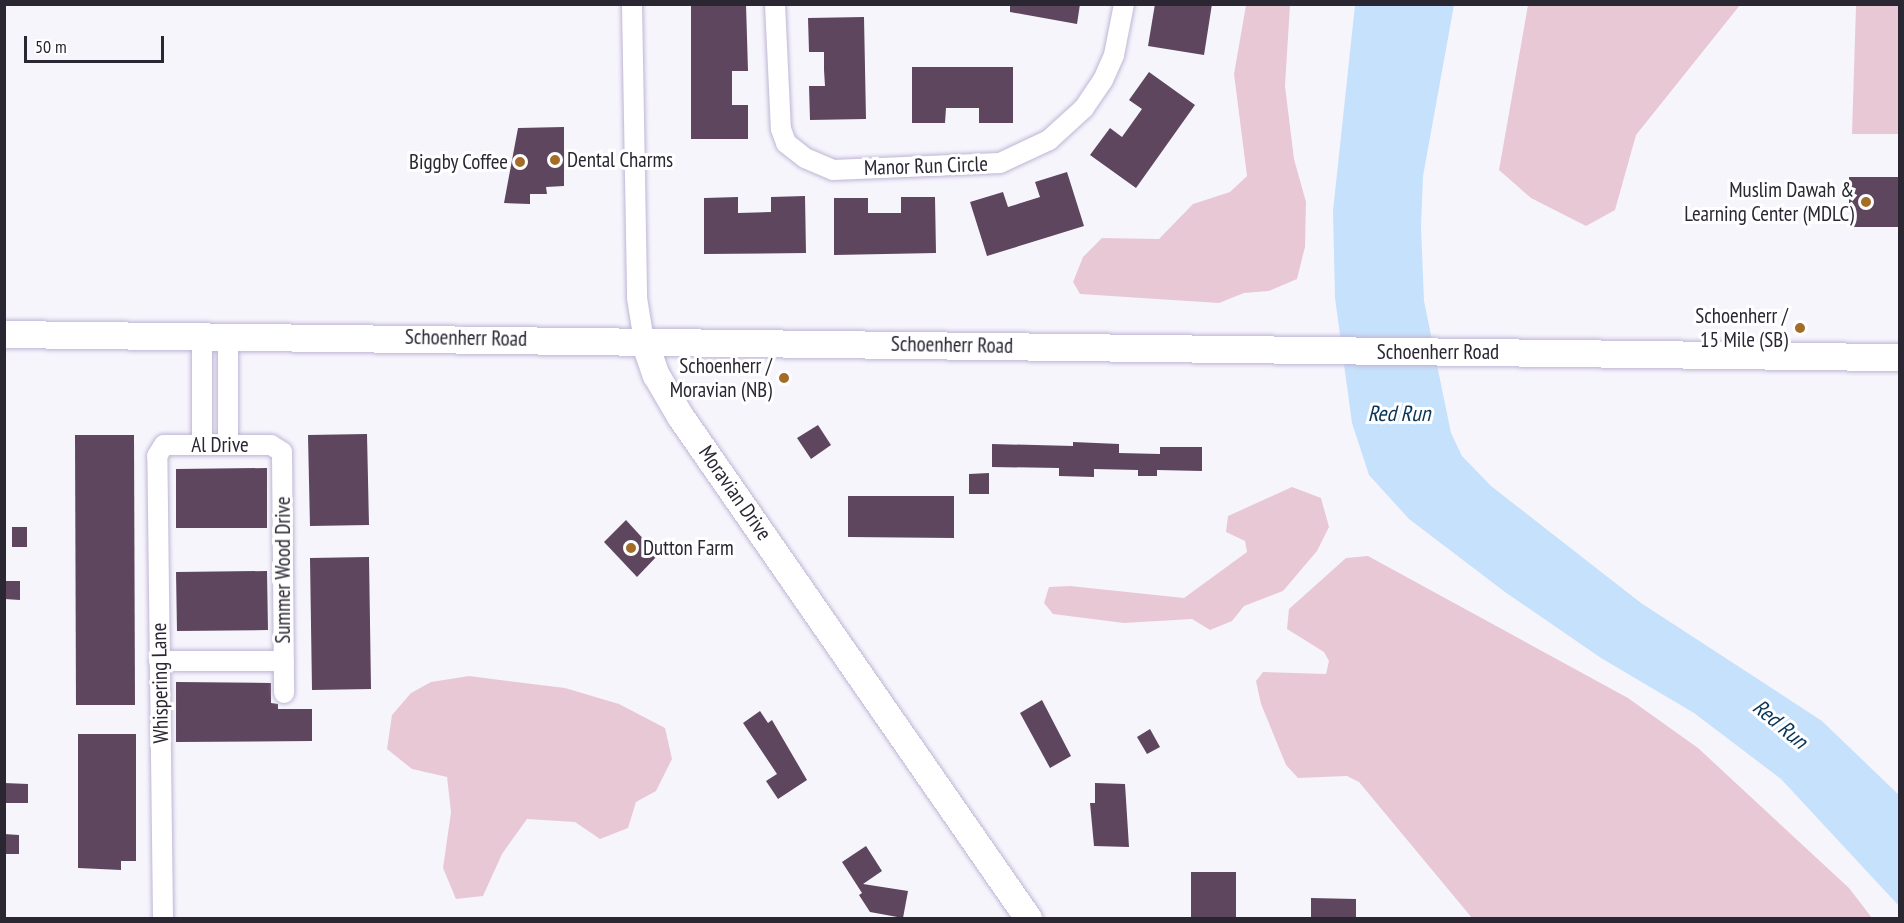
<!DOCTYPE html>
<html>
<head>
<meta charset="utf-8">
<style>
  body { margin:0 }
  #map { position:relative; width:1904px; height:923px; overflow:hidden; background:#f7f5fc; font-family:"PT Sans Narrow",sans-serif }
  div>[style] { position:absolute }
  .green>* { inset:0; background:#e9c8d6 }
  .water>* { inset:0; background:#c6e1fb }
  .building>* { inset:0; background:#5d465e }
  .roads { filter:drop-shadow(0 0 2px #beb5d5) drop-shadow(0 0 2px #beb5d5) }
  .street>* { height:20px; margin:-10px; padding:0 10px; transform-origin:10px; border-radius:10px; background:#fff }
  .secondary>* { height:27px; margin:-13.5px; padding:0 13.5px; transform-origin:13.5px; border-radius:13.5px; background:#fff }
  .dots>* { width:16px; height:16px; translate:-50% -50%; box-sizing:border-box; border:3px solid #fff; border-radius:50% }
  span { translate:-50% -50%; white-space:nowrap; text-align:center; line-height:1.15; -webkit-text-stroke:6px #fff; paint-order:stroke }
  .poi-label { font-size:21px; color:#2a2632 }
  .left { translate:0 -50%; text-align:left }
  .right { translate:-100% -50%; text-align:right }
  .street-label { font-size:21px; color:#2a2632 }
  .water-label { font-size:22px; color:#093557; font-style:italic }
  .frame { position:absolute; inset:0; border:6px solid #2a2632; pointer-events:none }
  .scale { position:absolute; left:24px; top:36px; width:140px; height:27px; box-sizing:border-box; border:3px solid #2a2632; border-top:0; padding-left:8px; font-size:18px; line-height:21px; white-space:nowrap; color:#2a2632; -webkit-text-stroke:4px #fff; paint-order:stroke }
</style>
</head>
<body>
<div id="map">
  <div class="green">
    <div style="clip-path:polygon(1246px 5px,1290px 5px,1285px 86px,1294px 159px,1306px 202px,1305px 247px,1297px 279px,1269px 291px,1244px 293px,1219px 303px,1080px 294px,1073px 282px,1083px 257px,1102px 238px,1159px 239px,1193px 204px,1230px 192px,1247px 176px,1234px 74px)"></div>
    <div style="clip-path:polygon(1528px 5px,1740px 5px,1636px 135px,1615px 210px,1586px 226px,1531px 198px,1499px 170px)"></div>
    <div style="clip-path:polygon(1856px 5px,1899px 5px,1899px 134px,1852px 134px)"></div>
    <div style="clip-path:polygon(1292px 487px,1321px 498px,1329px 527px,1317px 551px,1283px 591px,1244px 606px,1232px 621px,1210px 630px,1192px 619px,1124px 623px,1053px 614px,1044px 603px,1049px 587px,1070px 586px,1184px 598px,1247px 552px,1245px 541px,1226px 532px,1228px 516px)"></div>
    <div style="clip-path:polygon(1368px 556px,1628px 698px,1698px 748px,1849px 888px,1872px 918px,1472px 918px,1359px 782px,1347px 776px,1298px 778px,1286px 765px,1261px 704px,1256px 681px,1263px 672px,1326px 674px,1329px 661px,1324px 652px,1287px 629px,1289px 609px,1346px 558px)"></div>
    <div style="clip-path:polygon(469px 676px,565px 688px,619px 704px,665px 728px,672px 759px,656px 791px,636px 802px,628px 828px,600px 839px,575px 822px,527px 819px,502px 854px,483px 896px,456px 899px,443px 868px,451px 812px,447px 777px,412px 769px,387px 749px,392px 715px,411px 693px,431px 682px)"></div>
  </div>
  <div class="water">
    <div style="clip-path:polygon(1355px 5px,1454px 5px,1423px 176px,1421px 227px,1424px 301px,1451px 433px,1462px 456px,1491px 486px,1641px 603px,1822px 721px,1899px 795px,1899px 906px,1781px 779px,1694px 713px,1601px 658px,1505px 592px,1409px 519px,1369px 475px,1352px 423px,1335px 298px,1333px 211px)"></div>
  </div>
  <div class="building">
    <div style="clip-path:polygon(691px 4px,746px 4px,748px 71px,732px 71px,732px 105px,748px 105px,748px 139px,691px 139px)"></div>
    <div style="clip-path:polygon(1010px 4px,1080px 4px,1077px 24px,1010px 12px)"></div>
    <div style="clip-path:polygon(1155px 4px,1212px 4px,1204px 55px,1148px 46px)"></div>
    <div style="clip-path:polygon(864px 17px,866px 119px,810px 120px,809px 86px,825px 86px,824px 70px,824px 52px,809px 52px,808px 18px)"></div>
    <div style="clip-path:polygon(912px 67px,1013px 67px,1013px 123px,979px 123px,979px 108px,946px 108px,945px 123px,912px 123px)"></div>
    <div style="clip-path:polygon(1149px 72px,1195px 105px,1136px 188px,1090px 155px,1110px 128px,1122px 137px,1142px 109px,1129px 100px)"></div>
    <div style="clip-path:polygon(564px 127px,564px 186px,546px 187px,547px 194px,530px 194px,530px 204px,504px 203px,518px 128px)"></div>
    <div style="clip-path:polygon(1067px 172px,1084px 226px,987px 256px,970px 202px,1003px 192px,1008px 207px,1040px 197px,1035px 182px)"></div>
    <div style="clip-path:polygon(1849px 177px,1899px 177px,1899px 227px,1849px 227px)"></div>
    <div style="clip-path:polygon(805px 196px,806px 253px,704px 254px,704px 198px,738px 197px,738px 213px,771px 212px,771px 197px)"></div>
    <div style="clip-path:polygon(901px 197px,935px 197px,936px 253px,834px 255px,834px 198px,868px 198px,868px 213px,901px 213px)"></div>
    <div style="clip-path:polygon(818px 425px,831px 445px,811px 459px,797px 438px)"></div>
    <div style="clip-path:polygon(367px 434px,369px 525px,310px 526px,308px 435px)"></div>
    <div style="clip-path:polygon(75px 435px,134px 435px,135px 705px,76px 705px)"></div>
    <div style="clip-path:polygon(1073px 442px,1119px 444px,1119px 453px,1160px 454px,1160px 447px,1202px 447px,1202px 471px,1157px 470px,1157px 476px,1138px 476px,1138px 470px,1094px 469px,1094px 477px,1059px 476px,1059px 468px,992px 467px,992px 444px,1073px 446px)"></div>
    <div style="clip-path:polygon(267px 468px,267px 528px,176px 528px,176px 469px)"></div>
    <div style="clip-path:polygon(989px 473px,989px 494px,969px 494px,969px 474px)"></div>
    <div style="clip-path:polygon(848px 496px,954px 496px,954px 538px,848px 537px)"></div>
    <div style="clip-path:polygon(626px 520px,658px 555px,637px 577px,604px 542px)"></div>
    <div style="clip-path:polygon(12px 527px,27px 527px,27px 547px,12px 547px)"></div>
    <div style="clip-path:polygon(369px 557px,371px 689px,312px 690px,310px 558px)"></div>
    <div style="clip-path:polygon(267px 571px,268px 630px,177px 631px,176px 572px)"></div>
    <div style="clip-path:polygon(4px 581px,20px 581px,20px 600px,4px 599px)"></div>
    <div style="clip-path:polygon(176px 682px,271px 683px,271px 703px,278px 704px,278px 709px,312px 709px,312px 741px,176px 742px)"></div>
    <div style="clip-path:polygon(1042px 700px,1071px 756px,1050px 768px,1020px 713px)"></div>
    <div style="clip-path:polygon(760px 711px,768px 723px,772px 720px,807px 780px,778px 799px,766px 781px,777px 774px,743px 723px)"></div>
    <div style="clip-path:polygon(1150px 729px,1160px 747px,1147px 754px,1137px 737px)"></div>
    <div style="clip-path:polygon(78px 734px,136px 734px,136px 861px,121px 861px,121px 870px,78px 868px)"></div>
    <div style="clip-path:polygon(4px 783px,28px 784px,28px 803px,4px 803px)"></div>
    <div style="clip-path:polygon(1095px 783px,1125px 784px,1129px 847px,1094px 846px,1090px 803px,1095px 803px)"></div>
    <div style="clip-path:polygon(4px 834px,19px 835px,19px 854px,4px 854px)"></div>
    <div style="clip-path:polygon(866px 846px,882px 871px,863px 884px,908px 891px,903px 918px,870px 912px,859px 895px,862px 893px,842px 862px)"></div>
    <div style="clip-path:polygon(1191px 872px,1236px 872px,1236px 918px,1191px 918px)"></div>
    <div style="clip-path:polygon(1311px 898px,1356px 899px,1356px 918px,1311px 918px)"></div>
  </div>
  <div class="roads">
    <div class="street">
      <div style="left:632px;top:4px;width:294px;rotate:89deg"></div>
      <div style="left:637px;top:298px;width:44px;rotate:80.8deg"></div>
      <div style="left:775px;top:4px;width:125px;rotate:87.3deg"></div>
      <div style="left:781px;top:129px;width:15px;rotate:70deg"></div>
      <div style="left:786px;top:143px;width:24px;rotate:38deg"></div>
      <div style="left:805px;top:158px;width:30px;rotate:23deg"></div>
      <div style="left:833px;top:170px;width:167px;rotate:-2.4deg"></div>
      <div style="left:1000px;top:163px;width:54px;rotate:-25.1deg"></div>
      <div style="left:1049px;top:140px;width:47px;rotate:-42.4deg"></div>
      <div style="left:1084px;top:108px;width:34px;rotate:-56deg"></div>
      <div style="left:1103px;top:80px;width:27px;rotate:-66deg"></div>
      <div style="left:1114px;top:55px;width:52px;rotate:-78.9deg"></div>
      <div style="left:228px;top:337px;width:108px;rotate:90deg"></div>
      <div style="left:202px;top:444px;width:107px;rotate:-90deg"></div>
      <div style="left:159px;top:661px;width:125px"></div>
      <div style="left:163px;top:918px;width:462px;rotate:-90.7deg"></div>
      <div style="left:157px;top:456px;width:13px;rotate:-58deg"></div>
      <div style="left:164px;top:445px;width:107px"></div>
      <div style="left:271px;top:445px;width:13px;rotate:32deg"></div>
      <div style="left:282px;top:452px;width:241px;rotate:89.5deg"></div>
    </div>
    <div class="secondary">
      <div style="left:4px;top:334px;width:1896px;rotate:0.7deg"></div>
      <div style="left:644px;top:341px;width:36px;rotate:71deg"></div>
      <div style="left:656px;top:375px;width:48px;rotate:59.7deg"></div>
      <div style="left:680px;top:416px;width:611px;rotate:55.27deg"></div>
    </div>
  </div>
  <div class="dots">
    <div style="left:555px;top:160px;background:#a36c27"></div>
    <div style="left:520px;top:162px;background:#a36c27"></div>
    <div style="left:1866px;top:202px;background:#a36c27"></div>
    <div style="left:1800px;top:328px;background:#a36c27"></div>
    <div style="left:784px;top:378px;background:#a36c27"></div>
    <div style="left:631px;top:548px;background:#a36c27"></div>
  </div>
  <div class="poi-label">
    <span class="left" style="left:567px;top:160px">Dental Charms</span>
    <span class="right" style="left:508px;top:162px">Biggby Coffee</span>
    <span class="right" style="left:1854px;top:202px">Muslim Dawah &amp;<br>Learning Center (MDLC)</span>
    <span class="right" style="left:1788px;top:328px">Schoenherr /<br>15 Mile (SB)</span>
    <span class="right" style="left:772px;top:378px">Schoenherr /<br>Moravian (NB)</span>
    <span class="left" style="left:643px;top:548px">Dutton Farm</span>
  </div>
  <div class="street-label">
    <span style="left:926px;top:166px;rotate:-2deg">Manor Run Circle</span>
    <span style="left:466px;top:338px;rotate:1deg">Schoenherr Road</span>
    <span style="left:952px;top:345px;rotate:1deg">Schoenherr Road</span>
    <span style="left:1438px;top:352px">Schoenherr Road</span>
    <span style="left:220px;top:445px">Al Drive</span>
    <span style="left:735px;top:493px;rotate:55deg">Moravian Drive</span>
    <span style="left:283px;top:570px;rotate:-90deg">Summer Wood Drive</span>
    <span style="left:160px;top:683px;rotate:-91deg">Whispering Lane</span>
  </div>
  <div class="water-label">
    <span style="left:1399px;top:414px">Red Run</span>
    <span style="left:1780px;top:724px;rotate:40deg">Red Run</span>
  </div>
  <div class="frame"></div>
  <div class="scale">50 m</div>
</div>
</body>
</html>
